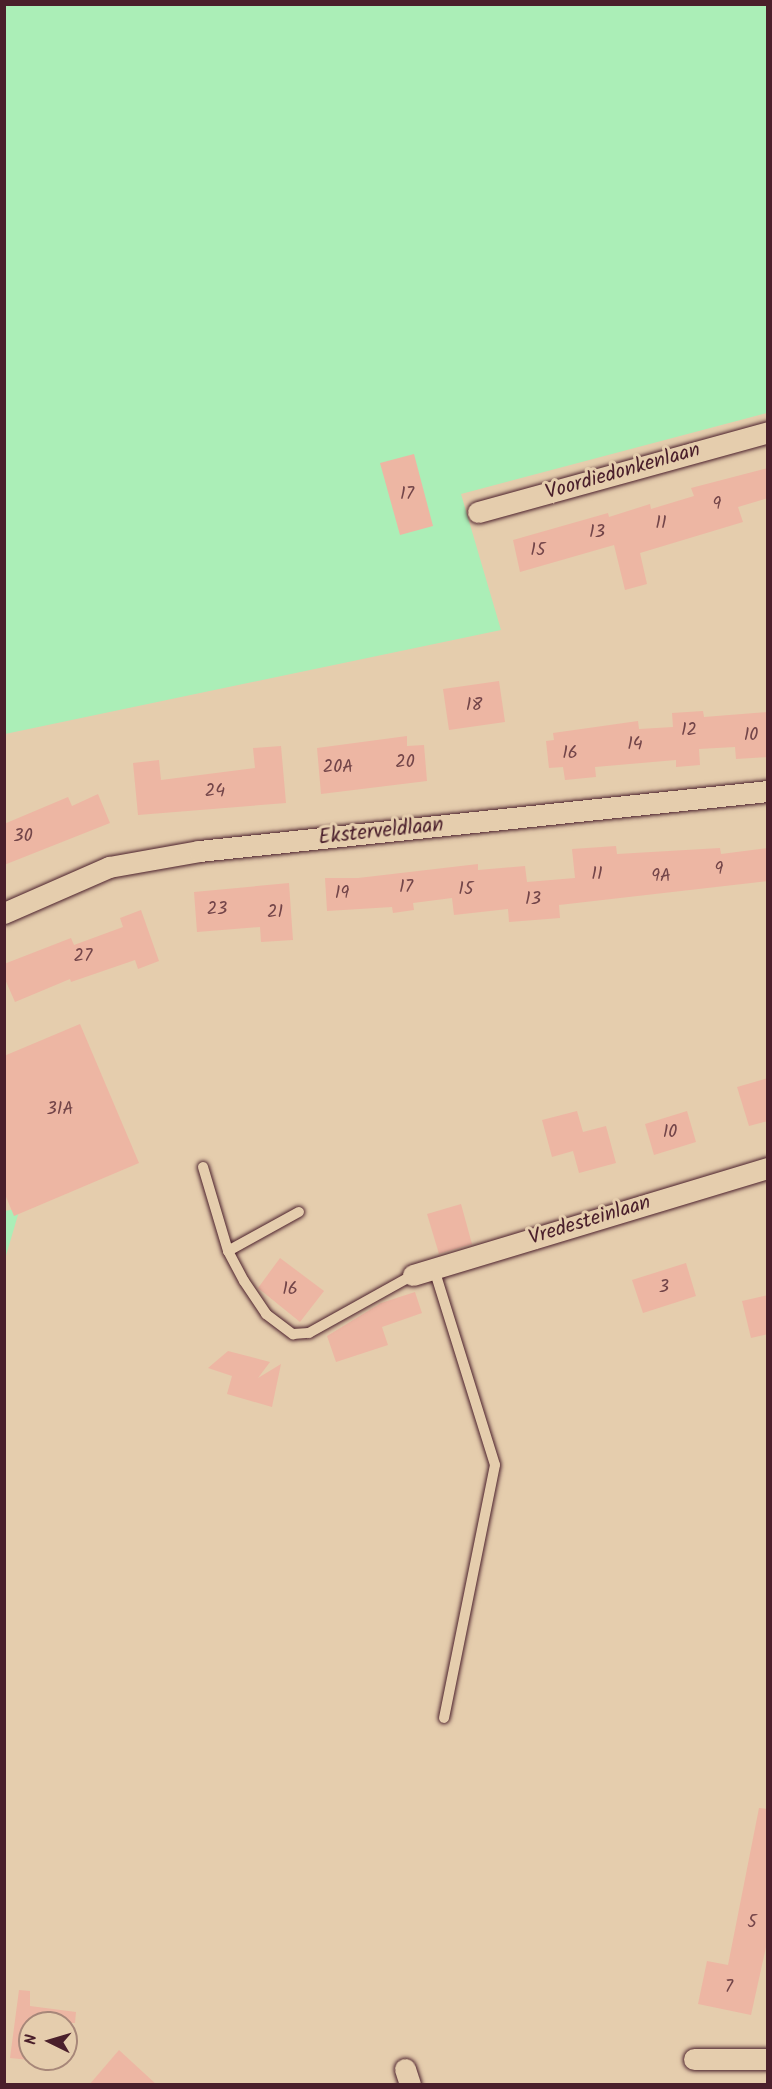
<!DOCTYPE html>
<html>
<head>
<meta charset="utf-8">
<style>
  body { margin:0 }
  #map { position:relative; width:772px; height:2089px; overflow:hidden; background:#e5cdad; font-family:Kalam,sans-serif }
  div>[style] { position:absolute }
  .green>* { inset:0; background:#abeeb7 }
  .building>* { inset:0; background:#edb6a3 }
  .roads { filter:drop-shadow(0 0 2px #4a1f2b) drop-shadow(0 0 2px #4a1f2b) }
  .lane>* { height:10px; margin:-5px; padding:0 5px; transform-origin:5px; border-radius:5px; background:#e5cdad }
  .street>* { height:21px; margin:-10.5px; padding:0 10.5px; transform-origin:10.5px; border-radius:10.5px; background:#e5cdad }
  span { translate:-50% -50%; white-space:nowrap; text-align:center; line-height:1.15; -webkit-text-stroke:6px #e5cdad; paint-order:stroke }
  .number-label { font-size:18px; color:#734549 }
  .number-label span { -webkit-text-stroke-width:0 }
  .street-label { font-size:21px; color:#4a1f2b }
  .frame { position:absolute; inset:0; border:6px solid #4a1f2b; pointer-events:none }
  .north { position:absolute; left:18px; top:2011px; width:60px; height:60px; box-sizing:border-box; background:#e5cdad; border:2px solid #a78779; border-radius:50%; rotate:275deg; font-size:16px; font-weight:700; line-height:24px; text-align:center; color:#4a1f2b }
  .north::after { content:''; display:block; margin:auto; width:21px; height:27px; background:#4a1f2b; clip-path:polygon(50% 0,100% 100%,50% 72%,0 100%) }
</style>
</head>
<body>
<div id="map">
  <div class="green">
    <div style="clip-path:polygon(5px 5px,767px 5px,767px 413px,461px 494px,501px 630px,5px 734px)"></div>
    <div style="clip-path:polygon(20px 1208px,5px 1259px,5px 1211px)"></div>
  </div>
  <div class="building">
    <div style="clip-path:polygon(414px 454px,433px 526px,400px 535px,380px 463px)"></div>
    <div style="clip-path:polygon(768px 468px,768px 498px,738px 507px,743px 522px,640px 553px,647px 584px,625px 590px,614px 545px,520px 572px,513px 540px,608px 513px,609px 517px,650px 504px,651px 509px,694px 496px,691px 488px)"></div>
    <div style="clip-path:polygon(499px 681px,505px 722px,449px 730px,443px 689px)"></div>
    <div style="clip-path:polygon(703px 711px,704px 717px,768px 712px,768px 757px,736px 759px,735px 747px,699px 749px,700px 765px,676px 767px,676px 760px,595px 767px,596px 777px,565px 780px,563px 767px,549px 768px,546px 741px,554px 740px,553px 733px,638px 721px,639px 729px,673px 727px,672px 713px)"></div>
    <div style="clip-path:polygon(407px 736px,407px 746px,424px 745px,427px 781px,321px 794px,317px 748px)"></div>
    <div style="clip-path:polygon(281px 746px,286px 803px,138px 815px,133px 763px,159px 760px,161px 780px,255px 768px,253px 748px)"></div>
    <div style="clip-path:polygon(98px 794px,110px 823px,4px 865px,4px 824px,68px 797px,72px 806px)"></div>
    <div style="clip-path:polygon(616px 846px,617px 854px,720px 848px,721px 854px,768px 848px,768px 881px,559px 905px,560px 918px,509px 922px,508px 909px,454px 915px,452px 898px,413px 903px,414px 910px,393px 913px,392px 907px,327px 911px,325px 878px,358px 878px,478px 864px,478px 870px,525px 866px,527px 882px,575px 878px,572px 849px)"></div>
    <div style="clip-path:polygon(289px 883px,293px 940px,261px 942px,260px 927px,197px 932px,194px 892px)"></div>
    <div style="clip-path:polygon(141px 910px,159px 961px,138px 969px,135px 960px,71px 982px,70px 979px,15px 1002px,4px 977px,4px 964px,71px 938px,74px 945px,123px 927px,120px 918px)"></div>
    <div style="clip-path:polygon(80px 1024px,139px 1163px,14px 1216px,4px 1192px,4px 1056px)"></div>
    <div style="clip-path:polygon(768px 1078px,768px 1121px,749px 1126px,737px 1087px)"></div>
    <div style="clip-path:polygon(577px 1111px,583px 1132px,606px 1126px,616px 1163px,579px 1173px,573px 1151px,552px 1157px,542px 1120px)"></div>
    <div style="clip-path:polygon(687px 1111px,696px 1142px,654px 1155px,645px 1124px)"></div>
    <div style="clip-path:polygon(461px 1204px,472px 1244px,439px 1254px,427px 1214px)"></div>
    <div style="clip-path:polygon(280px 1258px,324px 1291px,300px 1322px,258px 1288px)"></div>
    <div style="clip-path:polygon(686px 1263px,696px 1296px,643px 1313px,632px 1280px)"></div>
    <div style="clip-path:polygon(415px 1292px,422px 1313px,382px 1327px,388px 1345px,336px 1362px,327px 1336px,381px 1303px)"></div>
    <div style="clip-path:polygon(768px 1295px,768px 1334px,751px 1338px,742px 1301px)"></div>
    <div style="clip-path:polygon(228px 1351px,270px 1362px,258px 1378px,281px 1364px,272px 1407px,227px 1394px,232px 1376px,208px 1368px)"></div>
    <div style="clip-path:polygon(759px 1808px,768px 1809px,768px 1938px,751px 2015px,698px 2004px,707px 1961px,728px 1965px)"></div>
    <div style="clip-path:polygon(19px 1990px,30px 1991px,30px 2006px,76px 2012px,75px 2023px,30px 2023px,30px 2060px,10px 2058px)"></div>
    <div style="clip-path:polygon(119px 2050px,157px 2085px,89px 2085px)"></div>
  </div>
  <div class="roads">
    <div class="lane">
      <div style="left:203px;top:1167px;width:88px;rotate:73.4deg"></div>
      <div style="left:228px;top:1251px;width:34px;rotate:62deg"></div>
      <div style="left:244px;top:1281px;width:40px;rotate:56deg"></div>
      <div style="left:266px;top:1314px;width:34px;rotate:37deg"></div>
      <div style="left:293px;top:1334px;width:16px;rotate:-4deg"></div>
      <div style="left:309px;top:1333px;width:119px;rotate:-29.1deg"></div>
      <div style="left:228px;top:1251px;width:81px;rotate:-28.8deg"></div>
      <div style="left:434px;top:1269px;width:205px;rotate:72.7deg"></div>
      <div style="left:495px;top:1465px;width:258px;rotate:101.4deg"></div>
    </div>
    <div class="street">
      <div style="left:478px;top:512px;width:301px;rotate:-15.4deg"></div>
      <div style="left:4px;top:913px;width:115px;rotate:-23.7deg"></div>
      <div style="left:109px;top:867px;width:91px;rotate:-10.1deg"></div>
      <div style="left:199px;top:851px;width:572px;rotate:-6.02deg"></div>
      <div style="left:413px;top:1275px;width:371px;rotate:-16.8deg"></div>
      <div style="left:694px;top:2059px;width:74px"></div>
      <div style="left:405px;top:2069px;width:16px;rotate:72deg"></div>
    </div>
  </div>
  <div class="number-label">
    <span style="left:407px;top:495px">17</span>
    <span style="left:717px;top:505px">9</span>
    <span style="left:661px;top:524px">11</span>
    <span style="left:597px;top:533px">13</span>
    <span style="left:538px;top:551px">15</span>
    <span style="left:474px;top:706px">18</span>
    <span style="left:689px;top:731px">12</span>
    <span style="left:751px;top:736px">10</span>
    <span style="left:635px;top:745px">14</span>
    <span style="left:570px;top:754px">16</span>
    <span style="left:405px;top:763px">20</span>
    <span style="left:338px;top:768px">20A</span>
    <span style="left:215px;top:792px">24</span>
    <span style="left:23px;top:837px">30</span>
    <span style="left:719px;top:870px">9</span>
    <span style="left:597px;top:875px">11</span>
    <span style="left:661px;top:877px">9A</span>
    <span style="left:406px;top:888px">17</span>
    <span style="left:466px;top:890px">15</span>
    <span style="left:342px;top:894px">19</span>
    <span style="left:533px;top:900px">13</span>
    <span style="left:217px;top:910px">23</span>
    <span style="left:275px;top:913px">21</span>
    <span style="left:83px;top:957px">27</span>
    <span style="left:60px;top:1110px">31A</span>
    <span style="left:670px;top:1133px">10</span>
    <span style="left:664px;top:1288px">3</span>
    <span style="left:290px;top:1290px">16</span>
    <span style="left:752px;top:1923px">5</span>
    <span style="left:729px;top:1988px">7</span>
  </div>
  <div class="street-label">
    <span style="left:623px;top:472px;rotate:-16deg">Voordiedonkenlaan</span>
    <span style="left:381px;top:832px;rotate:-6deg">Eksterveldlaan</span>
    <span style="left:590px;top:1221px;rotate:-17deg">Vredesteinlaan</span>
  </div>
  <div class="frame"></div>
  <div class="north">N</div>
</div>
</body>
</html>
